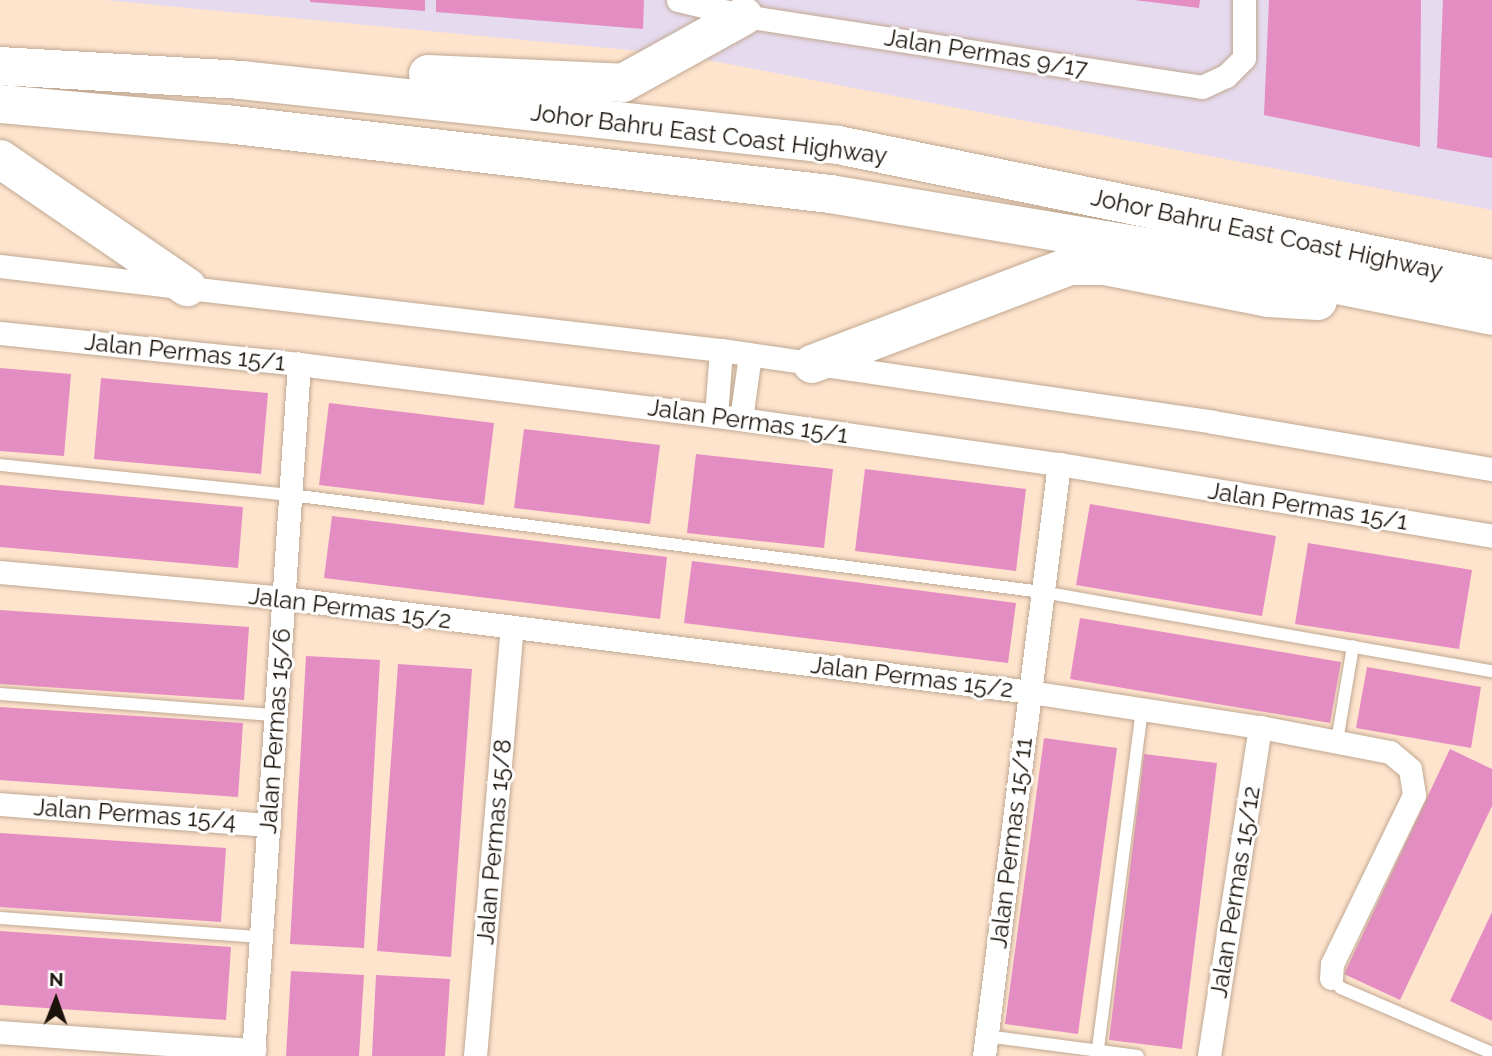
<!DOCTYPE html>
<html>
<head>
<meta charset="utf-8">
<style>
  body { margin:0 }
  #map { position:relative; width:1492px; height:1056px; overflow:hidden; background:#fee4cd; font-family:Raleway,sans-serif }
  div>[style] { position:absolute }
  .industrial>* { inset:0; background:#e6daef }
  .building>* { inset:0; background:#e48dc3 }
  .roads { filter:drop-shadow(0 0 2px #c0a892) drop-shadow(0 0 2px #c0a892) }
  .service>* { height:12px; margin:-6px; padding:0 6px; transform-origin:6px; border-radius:6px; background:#fff }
  .minor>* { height:23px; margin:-11.5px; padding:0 11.5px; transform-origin:11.5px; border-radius:11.5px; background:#fff }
  .trunk>* { height:38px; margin:-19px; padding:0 19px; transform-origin:19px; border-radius:19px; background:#fff }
  span { translate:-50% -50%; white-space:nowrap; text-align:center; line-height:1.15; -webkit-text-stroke:6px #fff; paint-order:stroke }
  .street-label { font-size:24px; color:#1b130b }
  .north { position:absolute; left:21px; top:965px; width:70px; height:70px; -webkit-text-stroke:5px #fff; paint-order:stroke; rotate:1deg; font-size:19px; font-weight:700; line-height:28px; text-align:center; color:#1b130b }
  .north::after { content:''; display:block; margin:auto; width:24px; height:32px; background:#1b130b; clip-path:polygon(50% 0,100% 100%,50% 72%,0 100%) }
</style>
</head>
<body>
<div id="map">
  <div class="industrial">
    <div style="clip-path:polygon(105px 0,1492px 0,1492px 210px,681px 55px)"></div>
  </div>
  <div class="building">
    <div style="clip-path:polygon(310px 0,425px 0,425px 11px,310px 2px)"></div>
    <div style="clip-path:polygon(436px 0,644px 0,643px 29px,436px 12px)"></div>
    <div style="clip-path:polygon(1134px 0,1200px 0,1199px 8px)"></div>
    <div style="clip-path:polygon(1269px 0,1421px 0,1420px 147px,1264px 115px)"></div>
    <div style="clip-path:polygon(1443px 0,1492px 0,1492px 158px,1437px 148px)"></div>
    <div style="clip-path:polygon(0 368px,71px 374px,64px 456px,0 451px)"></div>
    <div style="clip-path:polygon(101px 378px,268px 393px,261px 474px,94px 459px)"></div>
    <div style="clip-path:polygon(329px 403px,494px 423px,484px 505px,319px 485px)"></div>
    <div style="clip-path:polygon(524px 429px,660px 445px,650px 524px,514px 508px)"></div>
    <div style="clip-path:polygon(696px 454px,833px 469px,824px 548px,687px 533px)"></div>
    <div style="clip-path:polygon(865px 469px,1026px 489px,1016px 571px,855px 551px)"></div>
    <div style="clip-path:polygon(0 485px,243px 507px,238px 568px,0 547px)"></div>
    <div style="clip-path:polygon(1090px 504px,1276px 536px,1262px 616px,1076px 585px)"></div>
    <div style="clip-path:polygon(332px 516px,667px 557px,660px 619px,324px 578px)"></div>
    <div style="clip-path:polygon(1308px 543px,1472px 570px,1459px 649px,1295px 624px)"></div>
    <div style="clip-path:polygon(692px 561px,1016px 603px,1008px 663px,684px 623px)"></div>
    <div style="clip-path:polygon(0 610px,249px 627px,244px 700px,0 684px)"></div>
    <div style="clip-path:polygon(1080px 618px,1341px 662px,1330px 723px,1070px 679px)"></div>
    <div style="clip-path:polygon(306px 656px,380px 660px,364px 948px,290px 944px)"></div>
    <div style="clip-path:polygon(398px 664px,472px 669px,451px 957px,377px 951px)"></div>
    <div style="clip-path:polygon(1367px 667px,1481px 687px,1471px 748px,1356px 728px)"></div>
    <div style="clip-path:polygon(0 707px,243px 723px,238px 797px,0 780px)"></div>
    <div style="clip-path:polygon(1044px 738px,1117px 748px,1078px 1034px,1005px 1024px)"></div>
    <div style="clip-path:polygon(1450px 749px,1492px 769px,1492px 806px,1400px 1000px,1344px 974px)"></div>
    <div style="clip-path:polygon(1144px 754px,1217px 763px,1182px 1049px,1109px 1040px)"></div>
    <div style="clip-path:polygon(0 833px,226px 848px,221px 922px,0 907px)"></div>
    <div style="clip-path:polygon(1492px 912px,1492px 1021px,1450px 1001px)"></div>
    <div style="clip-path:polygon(0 931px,231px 947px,226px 1020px,0 1005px)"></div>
    <div style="clip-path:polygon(291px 971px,364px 975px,359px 1056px,286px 1056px)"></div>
    <div style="clip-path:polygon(376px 975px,450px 979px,445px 1056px,372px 1056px)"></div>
  </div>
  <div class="roads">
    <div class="service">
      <div style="left:0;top:465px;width:293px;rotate:5.9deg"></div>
      <div style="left:291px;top:495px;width:757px;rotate:7.36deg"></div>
      <div style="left:1042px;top:592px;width:457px;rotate:10deg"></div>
      <div style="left:0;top:694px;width:277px;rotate:4.4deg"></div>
      <div style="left:1337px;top:741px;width:96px;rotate:-80.4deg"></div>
      <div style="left:0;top:918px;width:262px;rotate:4.2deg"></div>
      <div style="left:1331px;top:978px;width:14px;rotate:45deg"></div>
      <div style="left:1341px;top:988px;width:164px;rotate:23.3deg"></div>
      <div style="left:986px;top:1036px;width:153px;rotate:7.5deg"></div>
      <div style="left:1097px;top:1056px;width:351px;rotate:-82.6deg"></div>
    </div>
    <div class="minor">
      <div style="left:678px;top:0;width:68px;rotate:13.6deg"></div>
      <div style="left:744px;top:16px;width:463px;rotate:8.8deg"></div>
      <div style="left:1202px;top:87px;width:26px;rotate:-25deg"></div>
      <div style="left:1226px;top:76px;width:25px;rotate:-45deg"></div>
      <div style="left:1244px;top:58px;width:58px;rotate:-90deg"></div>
      <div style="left:0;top:266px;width:726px;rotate:6.65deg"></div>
      <div style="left:721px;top:350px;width:497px;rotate:8.3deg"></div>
      <div style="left:1213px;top:422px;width:283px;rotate:9.6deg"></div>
      <div style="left:0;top:333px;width:301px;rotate:5.9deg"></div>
      <div style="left:299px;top:364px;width:445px;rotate:7.1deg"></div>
      <div style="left:741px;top:419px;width:321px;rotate:8.1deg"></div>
      <div style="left:1059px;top:464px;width:439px;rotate:9.4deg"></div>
      <div style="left:716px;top:415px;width:65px;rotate:-85.6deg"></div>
      <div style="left:741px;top:419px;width:65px;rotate:-82deg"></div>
      <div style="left:0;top:572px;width:285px;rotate:5.2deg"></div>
      <div style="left:284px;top:598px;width:752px;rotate:7.18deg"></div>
      <div style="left:1030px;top:692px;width:233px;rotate:8.7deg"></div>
      <div style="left:1260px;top:727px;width:132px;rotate:10.9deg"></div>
      <div style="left:1390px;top:752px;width:26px;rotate:40deg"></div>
      <div style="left:1410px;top:769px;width:26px;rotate:81deg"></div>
      <div style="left:1414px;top:795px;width:188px;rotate:115.9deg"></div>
      <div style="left:1332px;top:964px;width:14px;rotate:94deg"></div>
      <div style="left:0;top:804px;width:270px;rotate:4.5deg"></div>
      <div style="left:0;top:1032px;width:255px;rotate:4.1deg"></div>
      <div style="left:253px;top:1056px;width:694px;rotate:-86.2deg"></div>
      <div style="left:475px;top:1056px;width:430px;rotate:-85.1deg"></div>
      <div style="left:984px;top:1056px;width:597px;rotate:-82.78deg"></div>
      <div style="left:1209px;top:1056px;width:333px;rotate:-81.2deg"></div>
    </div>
    <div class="trunk">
      <div style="left:0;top:66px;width:241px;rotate:3.3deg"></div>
      <div style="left:241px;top:80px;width:601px;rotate:6.21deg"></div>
      <div style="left:838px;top:145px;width:668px;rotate:11.58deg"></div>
      <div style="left:428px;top:74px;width:195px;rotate:2.6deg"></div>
      <div style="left:623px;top:83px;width:138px;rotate:-29deg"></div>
      <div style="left:0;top:104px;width:227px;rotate:5.1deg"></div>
      <div style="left:226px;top:124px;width:608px;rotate:6.61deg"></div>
      <div style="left:830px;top:194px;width:326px;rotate:9.5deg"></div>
      <div style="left:1152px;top:248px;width:347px;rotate:11.3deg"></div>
      <div style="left:0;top:159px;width:227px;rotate:34.4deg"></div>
      <div style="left:812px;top:364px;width:276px;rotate:-20.8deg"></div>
      <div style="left:1070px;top:266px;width:35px"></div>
      <div style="left:1105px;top:266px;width:166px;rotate:11.1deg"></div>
      <div style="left:1268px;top:298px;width:50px;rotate:3.4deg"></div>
    </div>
  </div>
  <div class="street-label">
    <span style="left:986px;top:53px;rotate:9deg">Jalan Permas 9/17</span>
    <span style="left:709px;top:134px;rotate:7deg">Johor Bahru East Coast Highway</span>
    <span style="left:1267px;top:234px;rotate:12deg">Johor Bahru East Coast Highway</span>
    <span style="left:185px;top:352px;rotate:6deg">Jalan Permas 15/1</span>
    <span style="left:748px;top:421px;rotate:8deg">Jalan Permas 15/1</span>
    <span style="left:1308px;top:506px;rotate:9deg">Jalan Permas 15/1</span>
    <span style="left:350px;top:608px;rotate:7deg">Jalan Permas 15/2</span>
    <span style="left:912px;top:677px;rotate:7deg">Jalan Permas 15/2</span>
    <span style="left:275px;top:731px;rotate:-86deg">Jalan Permas 15/6</span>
    <span style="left:135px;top:814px;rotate:4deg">Jalan Permas 15/4</span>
    <span style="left:494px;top:842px;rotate:-85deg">Jalan Permas 15/8</span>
    <span style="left:1011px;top:843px;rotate:-83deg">Jalan Permas 15/11</span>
    <span style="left:1235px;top:892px;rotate:-81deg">Jalan Permas 15/12</span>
  </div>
  <div class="north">N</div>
</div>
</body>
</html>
